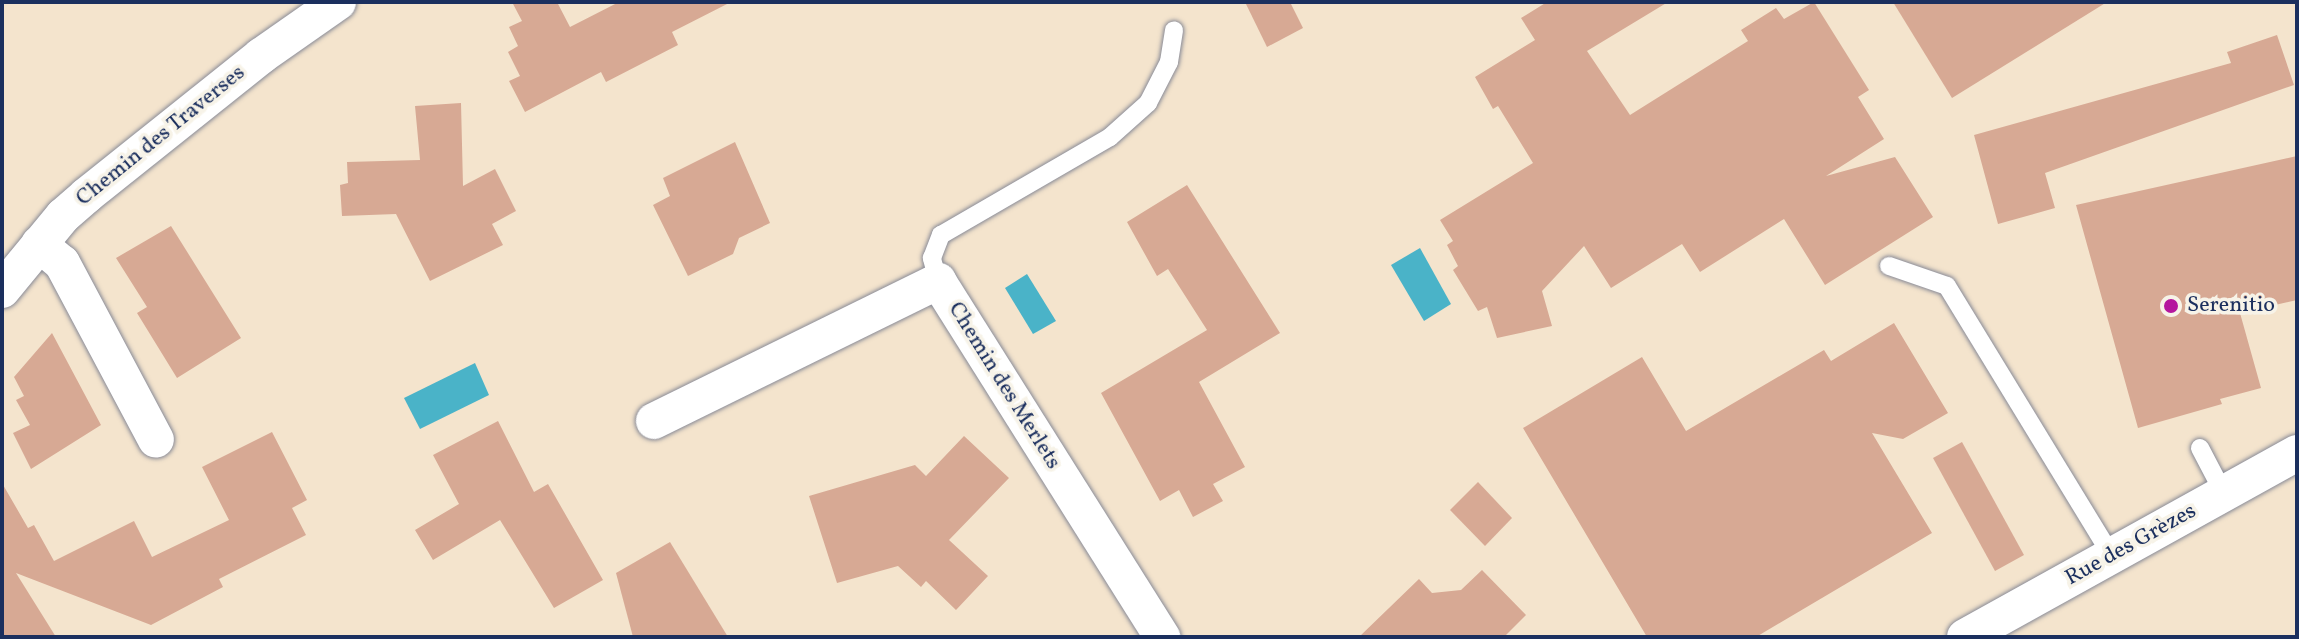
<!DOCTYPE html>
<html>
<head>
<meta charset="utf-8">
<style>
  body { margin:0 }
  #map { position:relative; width:2299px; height:639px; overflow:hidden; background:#f4e4cd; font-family:Vollkorn,serif }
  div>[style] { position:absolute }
  .water>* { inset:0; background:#4ab3c8 }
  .building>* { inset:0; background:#d7a994 }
  .roads { filter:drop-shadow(0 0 2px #888a96) drop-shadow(0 0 2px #888a96) }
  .lane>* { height:18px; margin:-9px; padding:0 9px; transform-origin:9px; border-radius:9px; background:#fff }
  .street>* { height:36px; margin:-18px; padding:0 18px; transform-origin:18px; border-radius:18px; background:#fff }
  .dots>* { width:22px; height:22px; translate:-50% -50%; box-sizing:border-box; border:4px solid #f7f3e8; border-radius:50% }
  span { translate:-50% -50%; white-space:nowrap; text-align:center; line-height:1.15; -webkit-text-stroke:7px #f7f3e8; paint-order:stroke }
  .street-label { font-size:22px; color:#1b2f5e }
  .poi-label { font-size:22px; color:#1b2f5e }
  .left { translate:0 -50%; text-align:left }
  .frame { position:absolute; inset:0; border:4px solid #1b2f5e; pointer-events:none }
</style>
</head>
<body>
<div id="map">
  <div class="water">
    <div style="clip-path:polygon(1420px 248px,1451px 304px,1424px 321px,1391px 265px)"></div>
    <div style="clip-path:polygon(1027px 274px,1056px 321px,1033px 334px,1005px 288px)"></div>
    <div style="clip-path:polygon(475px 363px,489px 395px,420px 429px,404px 398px)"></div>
  </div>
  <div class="building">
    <div style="clip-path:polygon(512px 2px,557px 2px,570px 27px,619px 2px,731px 2px,672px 32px,678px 45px,606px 82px,601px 72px,525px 112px,509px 81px,520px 76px,508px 52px,518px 46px,509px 27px,522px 21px)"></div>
    <div style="clip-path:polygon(1245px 2px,1290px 2px,1303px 28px,1267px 47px)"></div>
    <div style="clip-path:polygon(1547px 2px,1668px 2px,1587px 51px,1630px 115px,1748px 41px,1741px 30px,1776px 8px,1784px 19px,1814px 2px,1869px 90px,1858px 97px,1884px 139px,1826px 176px,1895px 157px,1933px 217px,1825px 285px,1784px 219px,1700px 272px,1682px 244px,1611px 288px,1584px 246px,1542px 291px,1552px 326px,1497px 338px,1487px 307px,1478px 311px,1453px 270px,1458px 266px,1447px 245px,1453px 241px,1440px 220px,1533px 163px,1498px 106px,1493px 109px,1475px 77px,1535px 40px,1521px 18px)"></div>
    <div style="clip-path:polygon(1893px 2px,2107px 2px,1952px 98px)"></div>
    <div style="clip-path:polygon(2277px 35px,2294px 85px,2045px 173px,2055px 208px,1998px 224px,1974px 135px,2231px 63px,2227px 52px)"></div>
    <div style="clip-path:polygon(461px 103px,463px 186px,495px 169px,516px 211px,492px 224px,503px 245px,430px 281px,396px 214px,342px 216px,340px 185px,348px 183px,347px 162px,420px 160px,415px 106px)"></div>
    <div style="clip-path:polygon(735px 142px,770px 223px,739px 238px,733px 254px,688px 276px,653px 205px,670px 196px,663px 178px)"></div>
    <div style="clip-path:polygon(2297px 156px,2297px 300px,2240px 313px,2261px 388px,2220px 399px,2222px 404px,2138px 428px,2076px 205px)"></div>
    <div style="clip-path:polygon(1187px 185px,1280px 333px,1199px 382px,1245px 467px,1213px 484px,1223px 501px,1193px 517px,1179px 490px,1160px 501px,1101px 393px,1207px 330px,1168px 269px,1157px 276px,1127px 222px)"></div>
    <div style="clip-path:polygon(171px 226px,241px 338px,177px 378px,137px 313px,147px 307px,116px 258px)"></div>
    <div style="clip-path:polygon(1894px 323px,1948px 413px,1903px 439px,1872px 433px,1932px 533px,1756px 637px,1647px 637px,1523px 428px,1642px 357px,1686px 431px,1824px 350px,1831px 361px)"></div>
    <div style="clip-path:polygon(52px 333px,101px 425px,31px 469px,13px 433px,30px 425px,16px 400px,24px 396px,14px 377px)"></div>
    <div style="clip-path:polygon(498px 421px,534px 492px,548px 484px,603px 580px,554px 608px,500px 520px,433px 560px,415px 530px,459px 504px,433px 455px)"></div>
    <div style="clip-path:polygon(272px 432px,307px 500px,292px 508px,306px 535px,219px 579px,223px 587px,151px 625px,16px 573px,56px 637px,2px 637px,2px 483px,28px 528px,34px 525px,54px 561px,134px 521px,152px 557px,229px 520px,202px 467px)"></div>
    <div style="clip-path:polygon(964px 436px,1009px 478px,949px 540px,988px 576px,956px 610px,926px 581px,921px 587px,898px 566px,837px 583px,809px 496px,915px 465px,926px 476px)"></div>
    <div style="clip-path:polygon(1962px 442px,2024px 555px,1995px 571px,1933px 458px)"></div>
    <div style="clip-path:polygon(1478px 482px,1512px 518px,1485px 546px,1450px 510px)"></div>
    <div style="clip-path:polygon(670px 542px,728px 637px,633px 637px,616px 573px)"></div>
    <div style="clip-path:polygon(1482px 570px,1526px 615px,1504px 637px,1359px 637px,1419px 579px,1432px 593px,1461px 590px)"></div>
  </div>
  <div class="roads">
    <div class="lane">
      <div style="left:1889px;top:266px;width:61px;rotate:19deg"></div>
      <div style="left:1947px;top:286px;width:316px;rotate:58.6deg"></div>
      <div style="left:938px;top:281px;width:24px;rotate:-105deg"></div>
      <div style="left:932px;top:258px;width:25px;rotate:-69deg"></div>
      <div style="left:941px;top:235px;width:195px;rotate:-30.1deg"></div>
      <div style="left:1110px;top:137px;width:51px;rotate:-41.8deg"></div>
      <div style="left:1148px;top:103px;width:46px;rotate:-62.9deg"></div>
      <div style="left:1169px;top:62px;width:32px;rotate:-81deg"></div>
      <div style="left:2200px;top:448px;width:52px;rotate:62.4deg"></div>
    </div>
    <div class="street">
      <div style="left:39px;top:244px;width:30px;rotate:40deg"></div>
      <div style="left:62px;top:263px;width:200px;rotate:62deg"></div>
      <div style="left:2px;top:290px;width:96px;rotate:-50.5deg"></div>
      <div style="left:63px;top:216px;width:32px;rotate:-41deg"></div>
      <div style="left:87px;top:195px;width:223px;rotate:-38.6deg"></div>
      <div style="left:261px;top:56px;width:94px;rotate:-35deg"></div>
      <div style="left:654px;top:421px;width:317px;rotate:-26.2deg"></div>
      <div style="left:938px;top:281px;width:421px;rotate:57.8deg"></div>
      <div style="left:1965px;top:637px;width:380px;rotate:-29deg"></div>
    </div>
  </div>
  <div class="dots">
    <div style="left:2171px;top:306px;background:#b5179e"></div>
  </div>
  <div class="street-label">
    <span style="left:161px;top:136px;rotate:-39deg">Chemin des Traverses</span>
    <span style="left:1004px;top:386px;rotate:58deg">Chemin des Merlets</span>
    <span style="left:2131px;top:545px;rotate:-29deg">Rue des Grèzes</span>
  </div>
  <div class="poi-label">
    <span class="left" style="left:2187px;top:306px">Serenitio</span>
  </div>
  <div class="frame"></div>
</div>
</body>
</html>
